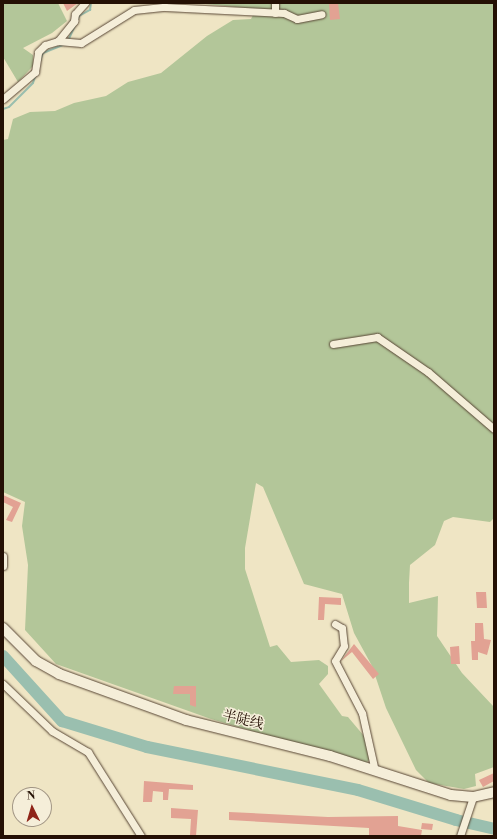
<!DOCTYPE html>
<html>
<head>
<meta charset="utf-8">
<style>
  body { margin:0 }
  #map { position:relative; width:497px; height:839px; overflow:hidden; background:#efe5c4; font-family:"Libre Bodoni","Noto Serif SC",serif }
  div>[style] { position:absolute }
  .green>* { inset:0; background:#b3c699 }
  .stream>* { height:2px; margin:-1px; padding:0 1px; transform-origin:1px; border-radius:1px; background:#9abfaf }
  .river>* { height:12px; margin:-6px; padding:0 6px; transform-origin:6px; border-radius:6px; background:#9abfaf }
  .building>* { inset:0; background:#e2a293 }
  .roads { filter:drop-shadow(0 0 1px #574534) drop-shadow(0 0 1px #574534) }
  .street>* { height:7px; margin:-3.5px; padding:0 3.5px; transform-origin:3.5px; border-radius:3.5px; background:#f5eed9 }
  .secondary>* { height:10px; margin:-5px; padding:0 5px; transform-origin:5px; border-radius:5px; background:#f5eed9 }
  span { translate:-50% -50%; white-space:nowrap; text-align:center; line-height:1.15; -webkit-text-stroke:3px #f5eed9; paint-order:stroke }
  .street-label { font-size:14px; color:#241004 }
  .frame { position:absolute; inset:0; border:4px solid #241004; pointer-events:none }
  .north { position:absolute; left:12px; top:787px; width:40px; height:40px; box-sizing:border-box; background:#f5eed9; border:1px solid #a19584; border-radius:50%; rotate:355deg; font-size:11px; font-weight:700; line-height:16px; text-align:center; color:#241004 }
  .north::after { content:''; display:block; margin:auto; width:14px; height:18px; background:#8f2418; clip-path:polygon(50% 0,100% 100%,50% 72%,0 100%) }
</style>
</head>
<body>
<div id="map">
  <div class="green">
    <div style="clip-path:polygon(3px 3px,58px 3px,67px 21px,52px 33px,23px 48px,33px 55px,33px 66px,18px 82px,3px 57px)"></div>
    <div style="clip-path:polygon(195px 3px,494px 3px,494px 518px,490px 522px,453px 517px,444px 521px,435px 545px,410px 565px,409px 583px,409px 603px,438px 596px,437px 636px,462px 673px,494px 707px,494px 767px,475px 774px,476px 786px,464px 789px,429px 783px,416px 770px,386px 708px,372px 666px,354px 633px,342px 594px,304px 584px,263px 487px,256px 483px,245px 548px,245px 569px,270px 647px,277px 645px,291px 662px,319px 660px,328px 666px,328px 674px,319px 684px,342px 716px,348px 717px,364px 736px,372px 757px,365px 764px,211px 719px,56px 664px,25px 630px,28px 565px,22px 526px,25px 502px,3px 492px,3px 140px,8px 139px,13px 119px,30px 112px,55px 111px,74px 103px,106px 96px,128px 82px,161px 73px,207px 36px,233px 20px,251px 19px,256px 9px)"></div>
  </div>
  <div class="stream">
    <div style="left:68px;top:41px;width:27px;rotate:-66deg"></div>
    <div style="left:79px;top:16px;width:13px;rotate:-29deg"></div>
    <div style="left:90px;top:10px;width:7px;rotate:-82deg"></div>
    <div style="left:3px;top:109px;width:6px;rotate:-18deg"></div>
    <div style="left:9px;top:107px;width:34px;rotate:-45deg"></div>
    <div style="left:33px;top:83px;width:32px;rotate:-72deg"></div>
    <div style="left:43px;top:53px;width:24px;rotate:-22deg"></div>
  </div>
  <div class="river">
    <div style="left:3px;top:656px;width:88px;rotate:47.8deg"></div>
    <div style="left:62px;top:721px;width:89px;rotate:17deg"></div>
    <div style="left:147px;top:747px;width:215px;rotate:11.5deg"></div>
    <div style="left:358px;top:790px;width:102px;rotate:17deg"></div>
    <div style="left:456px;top:820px;width:39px;rotate:13deg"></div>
  </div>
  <div class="building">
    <div style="clip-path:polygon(63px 3px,78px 3px,67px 11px)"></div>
    <div style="clip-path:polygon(329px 3px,338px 3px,340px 19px,330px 20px)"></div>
    <div style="clip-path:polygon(3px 495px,21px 503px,12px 522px,6px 520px,13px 507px,3px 502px)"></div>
    <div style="clip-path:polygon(476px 592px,486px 592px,487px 608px,477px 608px)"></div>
    <div style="clip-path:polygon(319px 597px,341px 598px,341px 605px,325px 604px,324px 620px,318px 620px)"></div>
    <div style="clip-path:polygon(475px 623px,483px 623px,484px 639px,491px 640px,487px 655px,478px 652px,478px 660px,472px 660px,471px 641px,475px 641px)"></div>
    <div style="clip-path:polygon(354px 644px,379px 674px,373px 679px,352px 652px,341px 661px)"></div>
    <div style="clip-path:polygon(459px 646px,460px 664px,451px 664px,450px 647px)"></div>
    <div style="clip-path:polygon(174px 686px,196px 686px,196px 707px,190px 705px,190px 694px,173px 694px)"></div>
    <div style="clip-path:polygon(494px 773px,494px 781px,483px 787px,479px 780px)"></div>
    <div style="clip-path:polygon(144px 781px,193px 785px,193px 790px,169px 789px,168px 800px,163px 800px,163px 792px,153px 791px,152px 802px,143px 802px)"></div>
    <div style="clip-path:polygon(171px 808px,198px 810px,196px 836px,190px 835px,191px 819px,171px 818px)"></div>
    <div style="clip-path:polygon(229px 812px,328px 817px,398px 816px,398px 826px,422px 830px,421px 836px,369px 836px,369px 828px,229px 820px)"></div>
    <div style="clip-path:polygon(422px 823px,433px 824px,432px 830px,421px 829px)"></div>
  </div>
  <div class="roads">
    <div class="street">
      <div style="left:275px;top:13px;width:10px;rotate:-90deg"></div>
      <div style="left:58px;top:41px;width:26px;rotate:-51deg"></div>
      <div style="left:74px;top:21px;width:7px;rotate:-82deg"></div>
      <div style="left:75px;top:14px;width:15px;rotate:-48deg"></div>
      <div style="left:3px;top:99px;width:42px;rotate:-40.2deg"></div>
      <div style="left:35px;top:72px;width:20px;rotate:-81deg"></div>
      <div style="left:38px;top:52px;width:10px;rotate:-45deg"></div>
      <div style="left:45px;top:45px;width:14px;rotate:-17deg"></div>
      <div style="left:58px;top:41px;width:23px;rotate:5deg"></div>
      <div style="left:81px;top:43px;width:62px;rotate:-31.9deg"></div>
      <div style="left:134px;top:10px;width:31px;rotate:-6deg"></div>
      <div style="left:165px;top:7px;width:119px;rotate:2.9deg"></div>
      <div style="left:284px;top:13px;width:14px;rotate:25deg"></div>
      <div style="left:297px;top:19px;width:25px;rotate:-11deg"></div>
      <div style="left:333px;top:344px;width:45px;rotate:-9deg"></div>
      <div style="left:377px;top:337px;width:62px;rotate:34.5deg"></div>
      <div style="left:428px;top:372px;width:87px;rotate:40.8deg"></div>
      <div style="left:3px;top:556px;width:10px;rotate:90deg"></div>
      <div style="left:335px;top:624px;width:8px;rotate:30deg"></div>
      <div style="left:342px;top:628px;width:18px;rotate:84deg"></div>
      <div style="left:344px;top:646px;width:17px;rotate:121deg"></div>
      <div style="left:335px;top:661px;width:59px;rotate:62.6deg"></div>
      <div style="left:362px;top:713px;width:59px;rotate:77.4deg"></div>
      <div style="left:3px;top:684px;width:68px;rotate:43.8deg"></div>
      <div style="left:52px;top:731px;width:42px;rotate:30.3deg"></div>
      <div style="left:88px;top:752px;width:99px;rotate:57.8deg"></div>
      <div style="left:460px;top:836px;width:41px;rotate:-71.6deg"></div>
    </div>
    <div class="secondary">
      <div style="left:3px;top:628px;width:47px;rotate:45deg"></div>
      <div style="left:36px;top:661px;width:26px;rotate:29deg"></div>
      <div style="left:59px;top:674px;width:135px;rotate:19.9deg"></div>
      <div style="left:186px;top:720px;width:148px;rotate:14deg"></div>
      <div style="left:330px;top:756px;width:127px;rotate:17.9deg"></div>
      <div style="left:451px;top:795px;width:22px;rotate:5deg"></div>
      <div style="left:473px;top:797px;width:22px;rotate:-13deg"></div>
    </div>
  </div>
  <div class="street-label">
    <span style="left:243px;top:720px;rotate:14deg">半陡线</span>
  </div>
  <div class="frame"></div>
  <div class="north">N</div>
</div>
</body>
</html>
